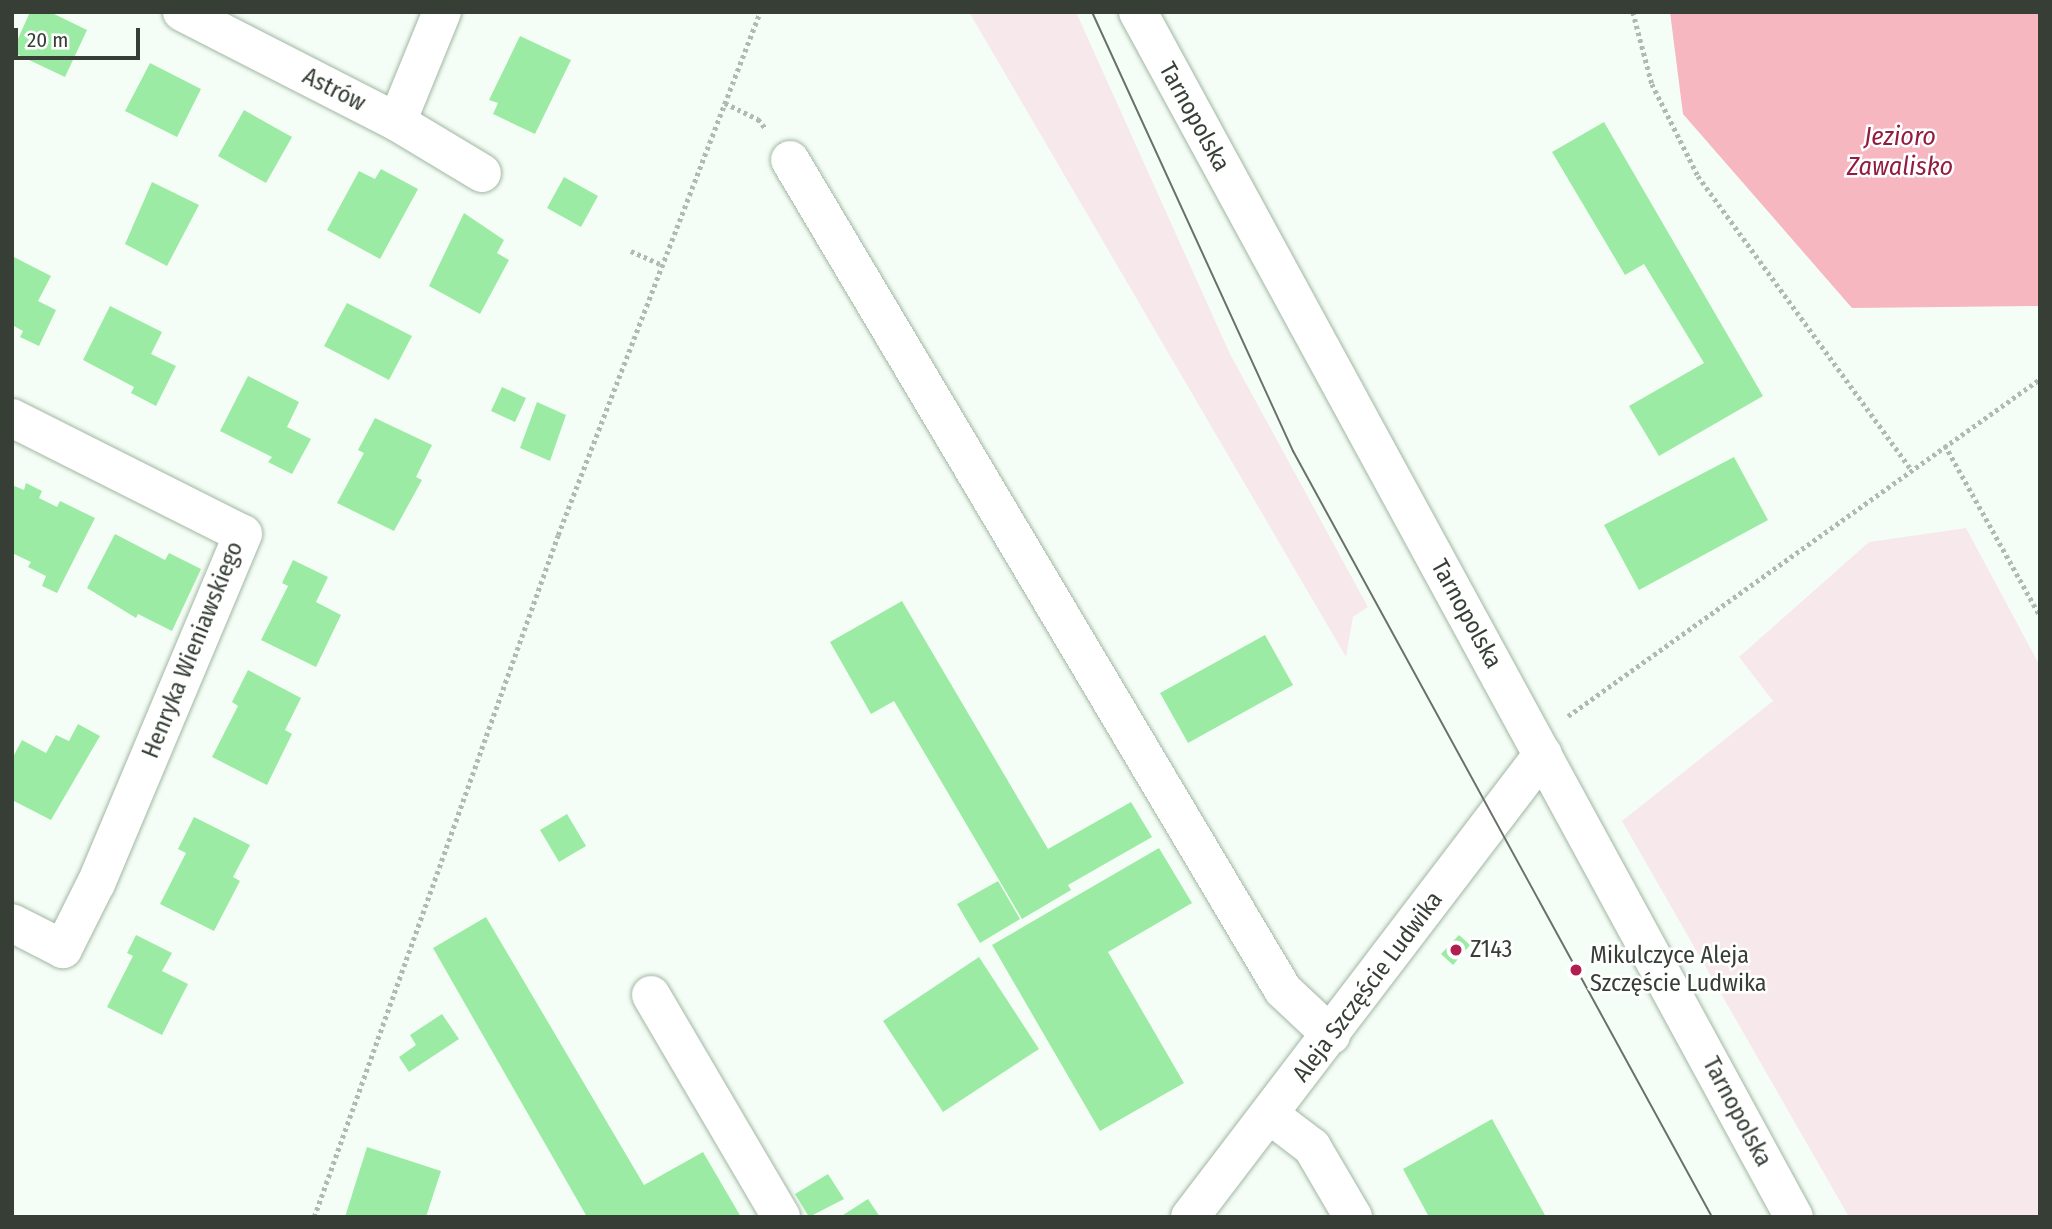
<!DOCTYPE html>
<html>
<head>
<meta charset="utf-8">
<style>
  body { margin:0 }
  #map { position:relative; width:2052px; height:1229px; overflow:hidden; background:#f5fef6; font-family:"Fira Sans Condensed",sans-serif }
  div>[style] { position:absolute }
  .green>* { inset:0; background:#f7e9eb }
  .water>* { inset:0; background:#f6b7c1 }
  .building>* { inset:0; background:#9ceba4 }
  .path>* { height:4.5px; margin-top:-2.25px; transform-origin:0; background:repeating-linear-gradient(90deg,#b1bab2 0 3.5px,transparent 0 7px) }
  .roads { filter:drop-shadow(0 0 2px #a2b6a4) drop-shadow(0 0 2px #a2b6a4) }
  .minor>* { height:38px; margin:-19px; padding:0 19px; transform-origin:19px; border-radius:19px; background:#fff }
  .major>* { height:38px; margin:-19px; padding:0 19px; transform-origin:19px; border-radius:19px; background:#fff }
  .tram>* { height:2px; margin:-1px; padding:0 1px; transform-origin:1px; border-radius:1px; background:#697169 }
  .dots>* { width:19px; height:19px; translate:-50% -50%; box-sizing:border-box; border:4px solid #fff; border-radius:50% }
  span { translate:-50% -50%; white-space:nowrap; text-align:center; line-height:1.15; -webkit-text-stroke:5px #fff; paint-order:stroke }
  .street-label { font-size:24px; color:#363e36 }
  .poi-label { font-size:24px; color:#363e36 }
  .left { translate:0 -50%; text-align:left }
  .water-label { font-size:26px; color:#931d42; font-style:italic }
  .frame { position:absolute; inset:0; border:14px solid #363e36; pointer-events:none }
  .scale { position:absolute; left:14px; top:28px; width:126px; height:32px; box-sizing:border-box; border:4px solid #363e36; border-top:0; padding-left:9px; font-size:21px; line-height:24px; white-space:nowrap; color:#363e36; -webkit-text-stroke:5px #fff; paint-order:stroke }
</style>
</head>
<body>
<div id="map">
  <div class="green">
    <div style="clip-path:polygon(969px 12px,1076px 12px,1230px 354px,1368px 607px,1353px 617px,1346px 657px)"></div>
    <div style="clip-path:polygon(1966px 528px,2040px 666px,2040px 1217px,1849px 1217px,1622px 821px,1773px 701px,1739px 657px,1869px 542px)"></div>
  </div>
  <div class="water">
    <div style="clip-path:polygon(1670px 12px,2040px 12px,2040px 306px,1852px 308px,1683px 114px)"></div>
  </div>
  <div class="building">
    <div style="clip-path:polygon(30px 12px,50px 12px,87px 30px,65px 77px,12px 52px)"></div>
    <div style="clip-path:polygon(520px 36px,571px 60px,535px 134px,493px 114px,498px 103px,489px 100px)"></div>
    <div style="clip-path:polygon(150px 63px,201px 89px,177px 137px,125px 111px)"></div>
    <div style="clip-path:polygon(244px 110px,292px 137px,266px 183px,218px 156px)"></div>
    <div style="clip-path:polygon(1604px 122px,1763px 396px,1659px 456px,1629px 406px,1704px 363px,1644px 264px,1625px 275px,1552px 152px)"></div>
    <div style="clip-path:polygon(381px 169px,418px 189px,380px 259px,327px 230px,359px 171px,375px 179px)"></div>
    <div style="clip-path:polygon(564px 177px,598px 196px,581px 227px,547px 208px)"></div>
    <div style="clip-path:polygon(152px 182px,199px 205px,167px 266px,125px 244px)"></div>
    <div style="clip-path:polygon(464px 213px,504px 240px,497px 253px,509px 260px,480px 314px,429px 286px)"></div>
    <div style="clip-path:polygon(12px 256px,51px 276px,38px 301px,56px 310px,39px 346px,20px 337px,23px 331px,12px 325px)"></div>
    <div style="clip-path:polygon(347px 303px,412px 336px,389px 380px,324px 346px)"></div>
    <div style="clip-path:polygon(110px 306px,162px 332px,151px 354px,176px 366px,156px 406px,131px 393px,134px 387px,83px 360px)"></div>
    <div style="clip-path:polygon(248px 376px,299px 402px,287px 427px,311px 439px,292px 474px,268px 462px,272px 457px,220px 431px)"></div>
    <div style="clip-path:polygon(502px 387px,526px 398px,515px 422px,491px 411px)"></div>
    <div style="clip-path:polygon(537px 402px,566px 415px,550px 461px,520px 448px)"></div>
    <div style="clip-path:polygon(375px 418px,432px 445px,416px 477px,422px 480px,394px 531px,337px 503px,364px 453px,358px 450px)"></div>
    <div style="clip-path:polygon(1734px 457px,1768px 520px,1639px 590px,1604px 525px)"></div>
    <div style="clip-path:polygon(26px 483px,42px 491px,39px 498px,57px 507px,60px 501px,95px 518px,57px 593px,42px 586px,46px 576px,28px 567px,31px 562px,12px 553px,12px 485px,24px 490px)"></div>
    <div style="clip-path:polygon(115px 534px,165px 560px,169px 553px,201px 569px,172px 631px,138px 614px,136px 618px,87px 588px)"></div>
    <div style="clip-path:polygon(293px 560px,328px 577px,316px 602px,341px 615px,316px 667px,261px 640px,288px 586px,282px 583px)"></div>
    <div style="clip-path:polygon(902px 601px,1048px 849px,1131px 802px,1152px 837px,1068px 885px,1071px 890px,1022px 919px,894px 701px,871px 714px,830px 642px)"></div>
    <div style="clip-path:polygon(1265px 635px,1293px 685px,1188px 743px,1160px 693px)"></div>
    <div style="clip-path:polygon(248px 670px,301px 698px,285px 730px,292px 734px,267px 785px,212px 757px,238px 706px,232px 702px)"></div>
    <div style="clip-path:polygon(78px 724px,100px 736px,51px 820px,12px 800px,12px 759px,22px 740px,46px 753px,56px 735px,69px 741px)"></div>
    <div style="clip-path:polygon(567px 814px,586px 846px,559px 862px,540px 830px)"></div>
    <div style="clip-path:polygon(194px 817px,250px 845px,233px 877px,240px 881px,214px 931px,160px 904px,186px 853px,178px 849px)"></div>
    <div style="clip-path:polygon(1159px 848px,1192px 903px,1108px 952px,1184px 1083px,1100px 1131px,992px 945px)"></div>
    <div style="clip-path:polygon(998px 881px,1020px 919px,980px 943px,957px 904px)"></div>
    <div style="clip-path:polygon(486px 917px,644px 1185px,703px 1152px,741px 1217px,587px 1217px,433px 948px)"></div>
    <div style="clip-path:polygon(136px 935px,172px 953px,162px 971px,188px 984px,162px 1035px,107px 1007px,133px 956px,127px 953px)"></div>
    <div style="clip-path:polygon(1459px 935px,1470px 945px,1453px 965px,1441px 954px)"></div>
    <div style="clip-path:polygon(979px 957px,1039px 1049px,943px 1112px,883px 1021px)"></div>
    <div style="clip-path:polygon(442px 1014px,459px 1039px,409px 1072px,399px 1057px,416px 1045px,410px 1035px)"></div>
    <div style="clip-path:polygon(1492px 1119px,1546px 1217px,1429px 1217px,1403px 1169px)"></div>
    <div style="clip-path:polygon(367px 1147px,441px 1171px,426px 1217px,345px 1217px)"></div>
    <div style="clip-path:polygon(828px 1174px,844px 1199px,809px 1217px,795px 1194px)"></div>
    <div style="clip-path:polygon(868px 1199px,880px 1217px,840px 1217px)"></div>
  </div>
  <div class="path">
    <div style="left:1633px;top:12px;width:74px;rotate:75.2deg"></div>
    <div style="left:1652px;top:84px;width:103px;rotate:63.4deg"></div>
    <div style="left:1698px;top:176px;width:362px;rotate:54deg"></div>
    <div style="left:725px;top:103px;width:37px;rotate:26deg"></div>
    <div style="left:758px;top:119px;width:13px;rotate:51deg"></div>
    <div style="left:631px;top:251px;width:35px;rotate:24deg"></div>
    <div style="left:1945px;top:445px;width:196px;rotate:60.9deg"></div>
    <div style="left:1568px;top:716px;width:580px;rotate:-35.53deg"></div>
    <div style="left:314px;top:1217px;width:724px;rotate:-70.31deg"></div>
    <div style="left:558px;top:535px;width:561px;rotate:-68.88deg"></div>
  </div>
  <div class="roads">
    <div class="minor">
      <div style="left:182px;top:12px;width:242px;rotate:27.1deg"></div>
      <div style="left:397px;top:122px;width:99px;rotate:31deg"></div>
      <div style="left:397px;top:122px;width:119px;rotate:-67.8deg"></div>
      <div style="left:790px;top:160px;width:965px;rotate:59.29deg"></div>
      <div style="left:1283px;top:990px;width:66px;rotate:43.2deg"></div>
      <div style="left:12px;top:418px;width:258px;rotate:26.7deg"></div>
      <div style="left:243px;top:534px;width:379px;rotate:112.8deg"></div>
      <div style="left:96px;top:883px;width:74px;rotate:116.6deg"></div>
      <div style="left:63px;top:949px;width:57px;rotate:-153deg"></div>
      <div style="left:651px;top:995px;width:257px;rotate:59.6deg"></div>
      <div style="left:1270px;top:1115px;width:53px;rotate:37.3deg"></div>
      <div style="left:1312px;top:1147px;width:81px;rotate:59.6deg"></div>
      <div style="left:1190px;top:1217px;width:582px;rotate:-52.68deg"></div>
    </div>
    <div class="major">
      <div style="left:1138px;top:12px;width:1372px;rotate:61.44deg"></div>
    </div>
  </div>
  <div class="tram">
    <div style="left:1092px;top:12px;width:483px;rotate:65.4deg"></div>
    <div style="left:1293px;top:451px;width:873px;rotate:61.32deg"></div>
  </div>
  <div class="dots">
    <div style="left:1456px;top:950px;background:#b01f4f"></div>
    <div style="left:1576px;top:970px;background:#b01f4f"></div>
  </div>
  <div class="street-label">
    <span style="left:334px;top:90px;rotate:27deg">Astrów</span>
    <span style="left:1194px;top:117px;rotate:61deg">Tarnopolska</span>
    <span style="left:1466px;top:614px;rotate:61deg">Tarnopolska</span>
    <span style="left:193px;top:650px;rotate:-68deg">Henryka Wieniawskiego</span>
    <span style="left:1368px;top:987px;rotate:-53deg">Aleja Szczęście Ludwika</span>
    <span style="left:1737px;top:1112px;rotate:62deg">Tarnopolska</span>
  </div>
  <div class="poi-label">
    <span class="left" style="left:1470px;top:950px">Z143</span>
    <span class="left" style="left:1590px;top:970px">Mikulczyce Aleja<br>Szczęście Ludwika</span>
  </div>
  <div class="water-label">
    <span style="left:1900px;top:152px">Jezioro<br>Zawalisko</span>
  </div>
  <div class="frame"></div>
  <div class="scale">20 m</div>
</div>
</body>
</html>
